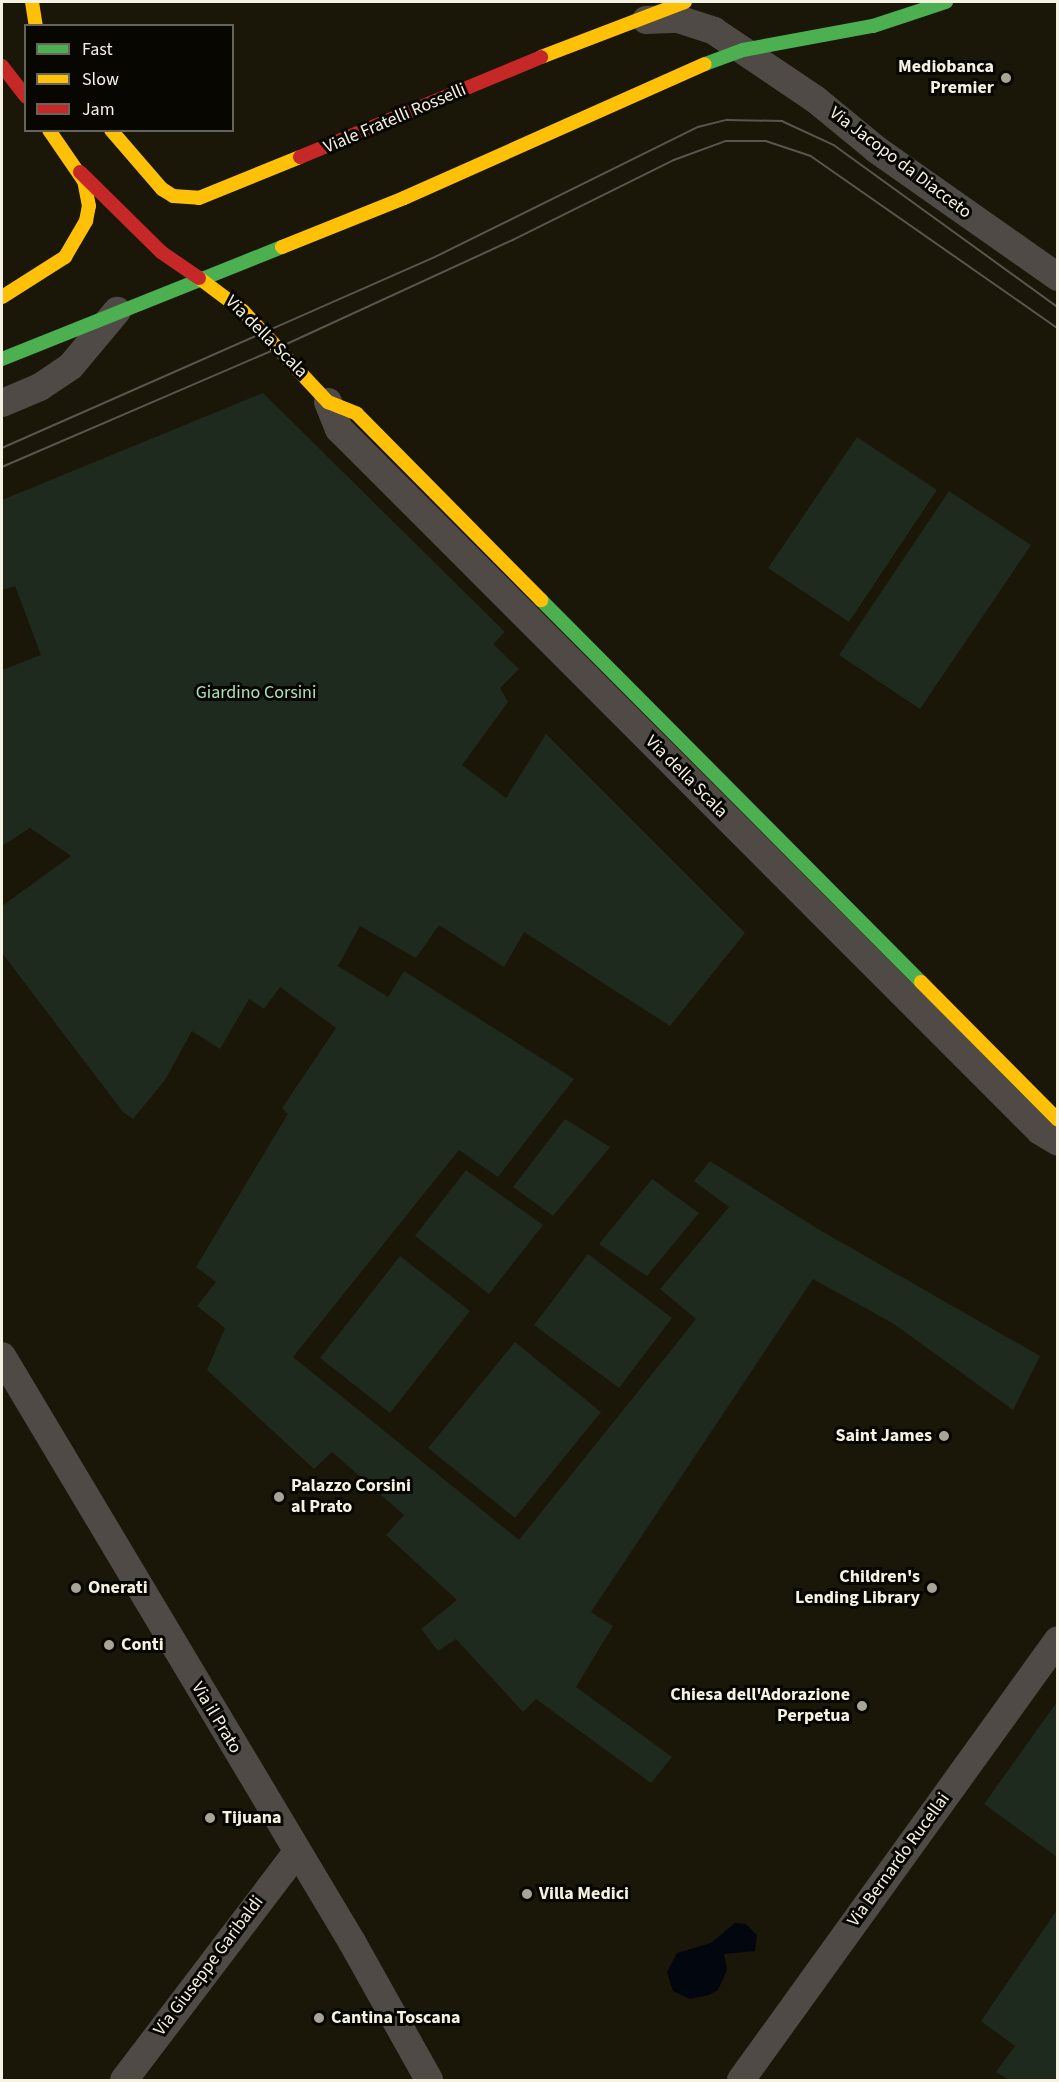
<!DOCTYPE html>
<html>
<head>
<meta charset="utf-8">
<style>
  body { margin:0 }
  #map { position:relative; width:1059px; height:2082px; overflow:hidden; background:#1a1608; font-family:"Source Sans 3",sans-serif }
  div>[style] { position:absolute }
  .green>* { inset:0; background:#1e2a1e }
  .water>* { inset:0; background:#02060f }
  .street>* { height:28px; margin:-14px; padding:0 14px; transform-origin:14px; border-radius:14px; background:#4f4a46 }
  .fast>* { height:14px; margin:-7px; padding:0 7px; transform-origin:7px; border-radius:7px; background:#4caf50 }
  .slow>* { height:14px; margin:-7px; padding:0 7px; transform-origin:7px; border-radius:7px; background:#ffc107 }
  .jam>* { height:14px; margin:-7px; padding:0 7px; transform-origin:7px; border-radius:7px; background:#c62828 }
  .tram>* { height:1.5px; margin:-0.75px; padding:0 0.75px; transform-origin:0.75px; border-radius:0.75px; background:#5a564f }
  .dots>* { width:16px; height:16px; translate:-50% -50%; box-sizing:border-box; border:3px solid #080600; border-radius:50% }
  span { translate:-50% -50%; white-space:nowrap; text-align:center; line-height:1.15; -webkit-text-stroke:6px #080600; paint-order:stroke }
  .poi-label { font-size:18px; color:#f6f2e2; font-weight:700 }
  .right { translate:-100% -50%; text-align:right }
  .left { translate:0 -50%; text-align:left }
  .street-label { font-size:18px; color:#f6f2e2 }
  .park-label { font-size:18px; color:#ade1b9 }
  .frame { position:absolute; inset:0; border:3px solid #f6f2e2; pointer-events:none }
  .legend { position:absolute; left:24px; top:24px; width:210px; height:108px; box-sizing:border-box; background:#080600; border:2px solid #67645a; margin:0; padding:8px 10px; list-style:none; font-size:18px; color:#f6f2e2 }
  .legend li { display:flex; align-items:center; gap:12px; height:30px }
  .legend b { width:30px; border:2px solid #67645a }
</style>
</head>
<body>
<div id="map">
  <div class="green">
    <div style="clip-path:polygon(263px 393px,505px 632px,493px 644px,519px 669px,500px 688px,508px 702px,462px 765px,506px 798px,546px 734px,745px 933px,670px 1026px,524px 932px,504px 967px,439px 925px,416px 958px,360px 926px,338px 966px,388px 997px,404px 971px,574px 1079px,498px 1177px,459px 1150px,293px 1357px,519px 1540px,696px 1319px,660px 1289px,729px 1207px,694px 1181px,710px 1161px,818px 1229px,1040px 1356px,1013px 1410px,894px 1324px,813px 1279px,591px 1612px,613px 1626px,576px 1687px,672px 1757px,651px 1783px,536px 1699px,523px 1712px,456px 1639px,438px 1651px,421px 1629px,457px 1600px,386px 1535px,404px 1515px,332px 1452px,314px 1469px,207px 1370px,225px 1328px,197px 1306px,216px 1282px,196px 1267px,288px 1114px,282px 1108px,336px 1028px,280px 987px,264px 1009px,249px 999px,220px 1049px,192px 1031px,165px 1080px,133px 1119px,123px 1112px,2px 953px,2px 906px,71px 856px,30px 828px,2px 846px,2px 670px,41px 655px,15px 586px,2px 590px,2px 500px)"></div>
    <div style="clip-path:polygon(857px 437px,937px 490px,849px 622px,768px 568px)"></div>
    <div style="clip-path:polygon(949px 491px,1031px 545px,920px 709px,839px 655px)"></div>
    <div style="clip-path:polygon(565px 1119px,610px 1147px,553px 1216px,513px 1187px)"></div>
    <div style="clip-path:polygon(466px 1170px,543px 1225px,489px 1294px,415px 1236px)"></div>
    <div style="clip-path:polygon(652px 1179px,699px 1213px,647px 1276px,599px 1244px)"></div>
    <div style="clip-path:polygon(588px 1254px,672px 1318px,619px 1388px,534px 1325px)"></div>
    <div style="clip-path:polygon(400px 1256px,470px 1311px,390px 1413px,320px 1358px)"></div>
    <div style="clip-path:polygon(515px 1342px,601px 1412px,515px 1518px,428px 1448px)"></div>
    <div style="clip-path:polygon(1057px 1702px,1057px 1857px,984px 1804px)"></div>
    <div style="clip-path:polygon(1057px 1910px,1057px 2080px,1009px 2080px,996px 2072px,1015px 2046px,981px 2021px)"></div>
  </div>
  <div class="water">
    <div style="clip-path:polygon(735px 1923px,746px 1924px,757px 1935px,755px 1951px,724px 1954px,727px 1970px,718px 1990px,709px 1995px,690px 1999px,673px 1991px,667px 1972px,677px 1953px,711px 1943px)"></div>
  </div>
  <div class="street">
    <div style="left:646px;top:20px;width:32px;rotate:-2deg"></div>
    <div style="left:678px;top:19px;width:38px;rotate:18deg"></div>
    <div style="left:714px;top:31px;width:122px;rotate:34deg"></div>
    <div style="left:815px;top:99px;width:80px;rotate:39.4deg"></div>
    <div style="left:877px;top:150px;width:221px;rotate:35.1deg"></div>
    <div style="left:328px;top:402px;width:29px;rotate:68deg"></div>
    <div style="left:339px;top:429px;width:992px;rotate:45.04deg"></div>
    <div style="left:1040px;top:1131px;width:21px;rotate:31deg"></div>
    <div style="left:2px;top:403px;width:41px;rotate:-22.8deg"></div>
    <div style="left:40px;top:387px;width:37px;rotate:-34deg"></div>
    <div style="left:71px;top:366px;width:72px;rotate:-50.1deg"></div>
    <div style="left:2px;top:1356px;width:683px;rotate:59.15deg"></div>
    <div style="left:352px;top:1942px;width:158px;rotate:60.8deg"></div>
    <div style="left:124px;top:2080px;width:285px;rotate:-52.8deg"></div>
    <div style="left:741px;top:2080px;width:542px;rotate:-54.23deg"></div>
  </div>
  <div class="fast">
    <div style="left:705px;top:64px;width:40px;rotate:-20.2deg"></div>
    <div style="left:743px;top:50px;width:132px;rotate:-10.5deg"></div>
    <div style="left:873px;top:26px;width:77px;rotate:-18.2deg"></div>
    <div style="left:2px;top:359px;width:302px;rotate:-21.8deg"></div>
    <div style="left:541px;top:600px;width:539px;rotate:45.15deg"></div>
  </div>
  <div class="slow">
    <div style="left:32px;top:2px;width:24px;rotate:81deg"></div>
    <div style="left:541px;top:57px;width:154px;rotate:-20.9deg"></div>
    <div style="left:111px;top:130px;width:78px;rotate:49.2deg"></div>
    <div style="left:162px;top:189px;width:13px;rotate:32deg"></div>
    <div style="left:173px;top:196px;width:26px;rotate:4deg"></div>
    <div style="left:199px;top:198px;width:109px;rotate:-22.1deg"></div>
    <div style="left:282px;top:247px;width:131px;rotate:-21.9deg"></div>
    <div style="left:404px;top:198px;width:329px;rotate:-24deg"></div>
    <div style="left:199px;top:278px;width:55px;rotate:36.9deg"></div>
    <div style="left:243px;top:311px;width:125px;rotate:47deg"></div>
    <div style="left:328px;top:402px;width:31px;rotate:22deg"></div>
    <div style="left:357px;top:414px;width:262px;rotate:45.3deg"></div>
    <div style="left:2px;top:297px;width:75px;rotate:-32.4deg"></div>
    <div style="left:65px;top:257px;width:42px;rotate:-59.7deg"></div>
    <div style="left:86px;top:221px;width:15px;rotate:-79deg"></div>
    <div style="left:89px;top:206px;width:25px;rotate:-101deg"></div>
    <div style="left:84px;top:181px;width:62px;rotate:-124.5deg"></div>
    <div style="left:921px;top:982px;width:194px;rotate:45.2deg"></div>
  </div>
  <div class="jam">
    <div style="left:2px;top:66px;width:39px;rotate:52deg"></div>
    <div style="left:300px;top:157px;width:261px;rotate:-22.5deg"></div>
    <div style="left:80px;top:172px;width:114px;rotate:44.6deg"></div>
    <div style="left:161px;top:252px;width:46px;rotate:34.4deg"></div>
  </div>
  <div class="tram">
    <div style="left:2px;top:448px;width:473px;rotate:-23.8deg"></div>
    <div style="left:435px;top:257px;width:293px;rotate:-26.3deg"></div>
    <div style="left:698px;top:127px;width:30px;rotate:-14deg"></div>
    <div style="left:727px;top:120px;width:55px;rotate:1deg"></div>
    <div style="left:782px;top:121px;width:57px;rotate:24.8deg"></div>
    <div style="left:834px;top:145px;width:276px;rotate:35.9deg"></div>
    <div style="left:2px;top:467px;width:301px;rotate:-23.3deg"></div>
    <div style="left:278px;top:348px;width:259px;rotate:-24.7deg"></div>
    <div style="left:513px;top:240px;width:180px;rotate:-26.4deg"></div>
    <div style="left:674px;top:160px;width:55px;rotate:-20.1deg"></div>
    <div style="left:726px;top:141px;width:40px"></div>
    <div style="left:766px;top:141px;width:47px;rotate:18.4deg"></div>
    <div style="left:811px;top:156px;width:301px;rotate:34.9deg"></div>
  </div>
  <div class="dots">
    <div style="left:1006px;top:78px;background:#a9a596"></div>
    <div style="left:944px;top:1436px;background:#a9a596"></div>
    <div style="left:279px;top:1497px;background:#a9a596"></div>
    <div style="left:76px;top:1588px;background:#a9a596"></div>
    <div style="left:932px;top:1588px;background:#a9a596"></div>
    <div style="left:109px;top:1645px;background:#a9a596"></div>
    <div style="left:862px;top:1706px;background:#a9a596"></div>
    <div style="left:210px;top:1818px;background:#a9a596"></div>
    <div style="left:527px;top:1894px;background:#a9a596"></div>
    <div style="left:319px;top:2018px;background:#a9a596"></div>
  </div>
  <div class="poi-label">
    <span class="right" style="left:994px;top:78px">Mediobanca<br>Premier</span>
    <span class="right" style="left:932px;top:1436px">Saint James</span>
    <span class="left" style="left:291px;top:1497px">Palazzo Corsini<br>al Prato</span>
    <span class="right" style="left:920px;top:1588px">Children's<br>Lending Library</span>
    <span class="left" style="left:88px;top:1588px">Onerati</span>
    <span class="left" style="left:121px;top:1645px">Conti</span>
    <span class="right" style="left:850px;top:1706px">Chiesa dell'Adorazione<br>Perpetua</span>
    <span class="left" style="left:222px;top:1818px">Tijuana</span>
    <span class="left" style="left:539px;top:1894px">Villa Medici</span>
    <span class="left" style="left:331px;top:2018px">Cantina Toscana</span>
  </div>
  <div class="street-label">
    <span style="left:395px;top:119px;rotate:-23deg">Viale Fratelli Rosselli</span>
    <span style="left:900px;top:163px;rotate:37deg">Via Jacopo da Diacceto</span>
    <span style="left:266px;top:337px;rotate:45deg">Via della Scala</span>
    <span style="left:686px;top:777px;rotate:45deg">Via della Scala</span>
    <span style="left:216px;top:1718px;rotate:59deg">Via il Prato</span>
    <span style="left:899px;top:1860px;rotate:-54deg">Via Bernardo Rucellai</span>
    <span style="left:209px;top:1966px;rotate:-53deg">Via Giuseppe Garibaldi</span>
  </div>
  <div class="park-label">
    <span style="left:256px;top:693px">Giardino Corsini</span>
  </div>
  <div class="frame"></div>
  <ul class="legend">
  <li><b style="height:8px;background:#4caf50"></b>Fast</li>
  <li><b style="height:8px;background:#ffc107"></b>Slow</li>
  <li><b style="height:8px;background:#c62828"></b>Jam</li>
  </ul>
</div>
</body>
</html>
